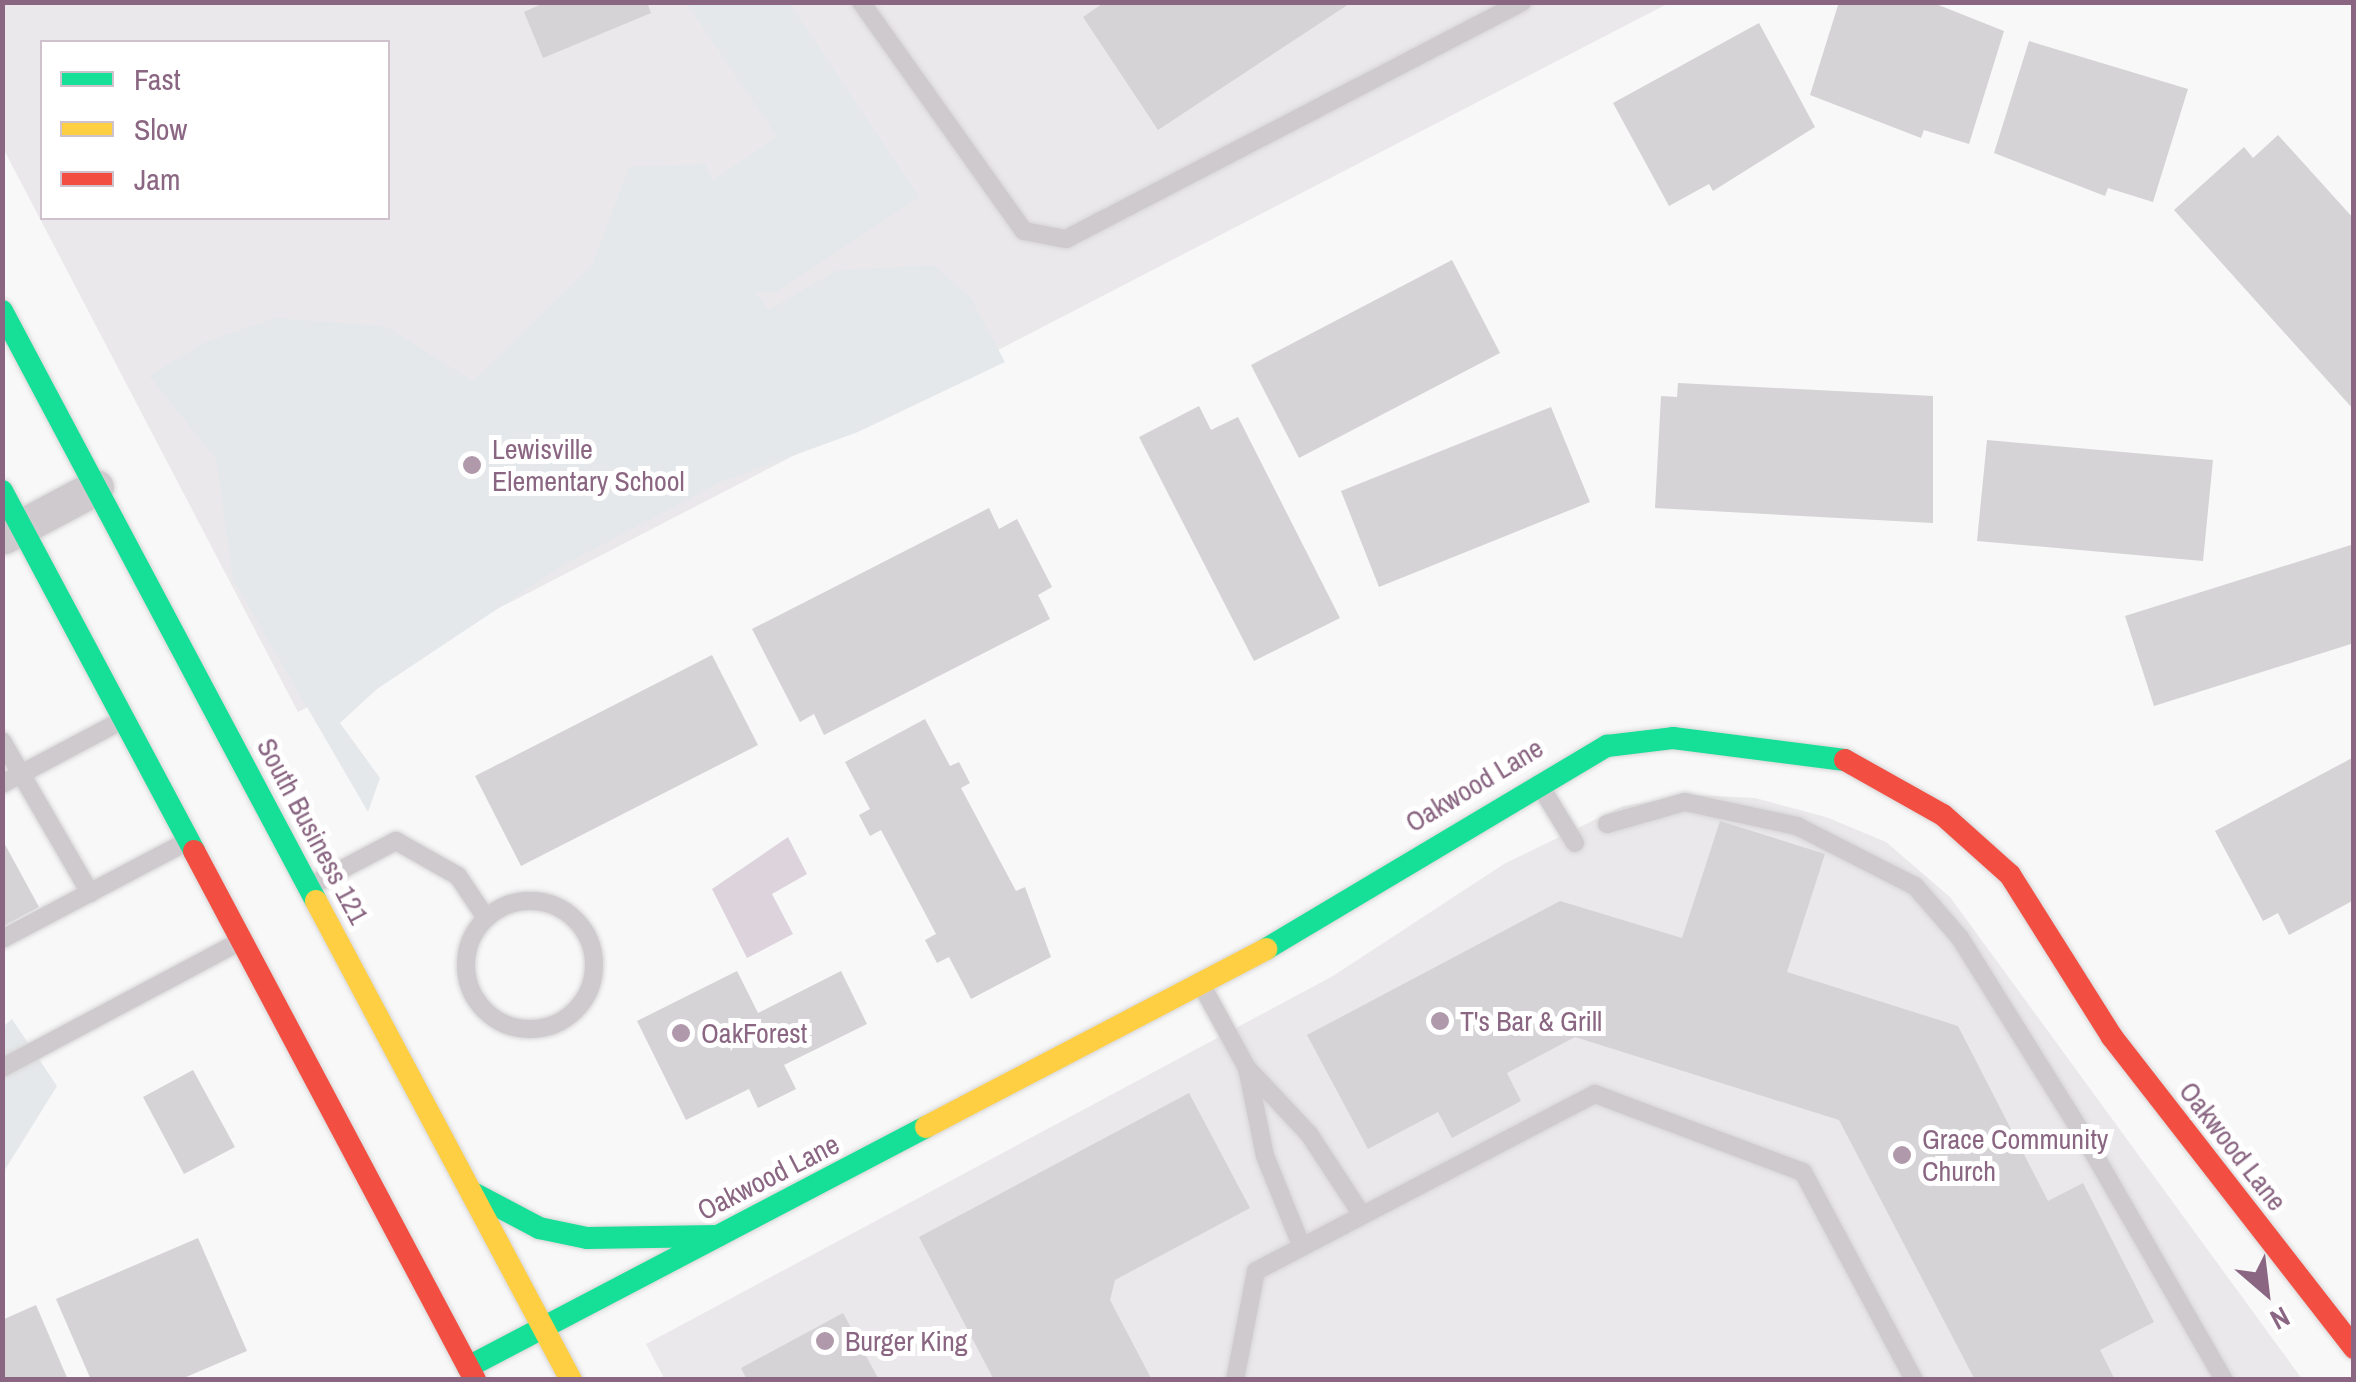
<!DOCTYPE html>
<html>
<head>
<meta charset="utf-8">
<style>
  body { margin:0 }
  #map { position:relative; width:2356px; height:1382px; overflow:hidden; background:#f8f8f8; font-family:"Archivo Narrow",sans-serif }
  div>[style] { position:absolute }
  .built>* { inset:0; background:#eae8ea }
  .green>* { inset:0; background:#e5e8eb }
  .water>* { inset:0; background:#ddd3dd }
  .building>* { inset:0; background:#d5d3d5 }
  .roads { filter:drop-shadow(0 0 2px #d7d5d6) drop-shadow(0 0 2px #d7d5d6) }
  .lane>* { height:18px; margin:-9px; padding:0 9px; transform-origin:9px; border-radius:9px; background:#cecacd }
  .lane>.ring { margin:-9px; padding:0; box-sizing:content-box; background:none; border:18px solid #cecacd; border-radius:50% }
  .street>* { height:35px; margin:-17.5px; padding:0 17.5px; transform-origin:17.5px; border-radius:17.5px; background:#cecacd }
  .fast>* { height:22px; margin:-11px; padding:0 11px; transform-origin:11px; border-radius:11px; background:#16e098 }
  .slow>* { height:22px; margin:-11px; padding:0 11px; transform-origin:11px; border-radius:11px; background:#ffcf43 }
  .jam>* { height:22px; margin:-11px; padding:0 11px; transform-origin:11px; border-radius:11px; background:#f24e42 }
  .dots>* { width:28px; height:28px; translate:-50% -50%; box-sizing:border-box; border:5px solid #fff; border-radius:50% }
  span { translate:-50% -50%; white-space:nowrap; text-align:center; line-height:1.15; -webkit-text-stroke:10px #fff; paint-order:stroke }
  .poi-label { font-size:28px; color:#8a6682 }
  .left { translate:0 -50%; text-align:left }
  .street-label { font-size:28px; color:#8a6682 }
  .frame { position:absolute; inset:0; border:5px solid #8a6682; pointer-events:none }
  .legend { position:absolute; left:40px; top:40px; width:350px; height:180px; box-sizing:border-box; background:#fff; border:2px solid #d0c2cd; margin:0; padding:12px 18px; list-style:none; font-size:30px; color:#8a6682 }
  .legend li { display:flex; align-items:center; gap:20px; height:50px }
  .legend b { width:50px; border:2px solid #d0c2cd }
  .north { position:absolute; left:2216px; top:1242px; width:100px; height:100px; -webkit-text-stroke:8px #fff; paint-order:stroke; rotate:152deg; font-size:28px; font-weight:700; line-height:40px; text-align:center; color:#8a6682 }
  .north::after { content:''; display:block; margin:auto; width:35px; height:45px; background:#8a6682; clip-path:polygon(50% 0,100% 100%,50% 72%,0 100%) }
</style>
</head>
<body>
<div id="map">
  <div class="built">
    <div style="clip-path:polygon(evenodd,2px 3px,1669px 3px,298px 712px,3px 148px,2px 3px,42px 42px,388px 42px,388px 218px,42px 218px,42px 42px)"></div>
    <div style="clip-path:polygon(1695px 795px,1755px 798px,1826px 817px,1886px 842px,1950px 897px,2302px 1379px,665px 1380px,646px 1344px,1333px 976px,1504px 864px,1623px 806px)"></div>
  </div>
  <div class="green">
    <div style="clip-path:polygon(686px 2px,789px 3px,919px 197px,775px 293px,755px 291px,769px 310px,837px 270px,933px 265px,971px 298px,1005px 362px,858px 432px,721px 482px,562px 566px,377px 689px,340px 723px,380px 778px,368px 812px,233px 580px,216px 459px,149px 376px,203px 343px,274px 318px,385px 326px,473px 381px,592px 265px,629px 167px,705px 164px,713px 180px,777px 137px)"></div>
    <div style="clip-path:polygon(12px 1019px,57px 1086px,3px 1173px,3px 1027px)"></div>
  </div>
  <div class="water">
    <div style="clip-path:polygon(788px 837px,807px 874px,772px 894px,793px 934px,747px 958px,712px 889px)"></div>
  </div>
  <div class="building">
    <div style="clip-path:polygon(546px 2px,647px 2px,651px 13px,543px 58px,524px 12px)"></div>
    <div style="clip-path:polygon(1105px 2px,1352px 2px,1158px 130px,1083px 17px)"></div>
    <div style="clip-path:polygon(1839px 2px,1931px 2px,2004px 31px,1969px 144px,1924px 130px,1921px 138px,1810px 95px)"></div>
    <div style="clip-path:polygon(1759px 23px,1815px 127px,1713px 191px,1709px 184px,1669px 206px,1613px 103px)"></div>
    <div style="clip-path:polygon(2029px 41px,2188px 89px,2153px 202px,2108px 188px,2105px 196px,1994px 153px)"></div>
    <div style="clip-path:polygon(2278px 135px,2354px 219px,2354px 410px,2174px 210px,2244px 147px,2253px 158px)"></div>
    <div style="clip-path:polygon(1452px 260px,1500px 353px,1299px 458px,1251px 365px)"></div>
    <div style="clip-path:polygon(1678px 383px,1933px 396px,1933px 523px,1655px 508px,1661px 396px,1677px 397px)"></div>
    <div style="clip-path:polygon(1199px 406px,1211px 430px,1238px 417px,1340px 618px,1254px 661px,1139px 437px)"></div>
    <div style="clip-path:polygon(1551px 407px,1590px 502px,1379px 587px,1341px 491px)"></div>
    <div style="clip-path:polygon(1987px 440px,2213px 460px,2203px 561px,1977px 541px)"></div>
    <div style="clip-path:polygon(989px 508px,999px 529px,1017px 519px,1052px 587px,1038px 595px,1050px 619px,824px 735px,814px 714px,800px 722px,752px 629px)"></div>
    <div style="clip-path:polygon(2354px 544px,2354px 643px,2154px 706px,2125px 616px)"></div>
    <div style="clip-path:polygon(712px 655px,758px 745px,521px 866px,475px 776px)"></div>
    <div style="clip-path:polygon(925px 719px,950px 766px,959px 762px,970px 783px,961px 788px,1016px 891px,1025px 887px,1051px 957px,971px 999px,949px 957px,937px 963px,925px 940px,936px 934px,881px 830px,870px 836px,859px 815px,870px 809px,845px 762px)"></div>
    <div style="clip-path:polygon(2354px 757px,2354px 900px,2289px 935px,2278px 913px,2263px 921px,2215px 831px)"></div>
    <div style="clip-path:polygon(1720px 821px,1825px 854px,1787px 972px,1958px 1026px,2048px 1201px,2083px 1183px,2154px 1322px,2100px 1350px,2115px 1380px,1975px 1380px,1839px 1120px,1575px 1037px,1507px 1073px,1521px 1101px,1452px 1138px,1438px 1112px,1368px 1149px,1307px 1035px,1560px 901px,1682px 938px)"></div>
    <div style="clip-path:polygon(2px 839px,39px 907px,2px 927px)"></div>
    <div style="clip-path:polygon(737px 971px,758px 1013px,841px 971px,867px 1024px,784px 1065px,796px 1089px,758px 1108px,749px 1089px,686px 1120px,637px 1021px)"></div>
    <div style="clip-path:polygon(193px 1070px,235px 1147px,184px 1174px,143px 1097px)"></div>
    <div style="clip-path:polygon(1189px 1093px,1250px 1208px,1115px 1280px,1110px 1300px,1152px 1380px,994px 1380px,919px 1237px)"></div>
    <div style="clip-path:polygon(198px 1238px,247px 1351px,179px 1380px,91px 1380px,56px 1299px)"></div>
    <div style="clip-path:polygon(36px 1305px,68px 1380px,2px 1380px,2px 1320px)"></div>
    <div style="clip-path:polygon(843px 1313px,879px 1380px,747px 1380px,741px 1368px)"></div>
  </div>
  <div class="roads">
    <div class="lane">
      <div style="left:861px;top:2px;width:281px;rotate:54.6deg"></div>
      <div style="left:1024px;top:231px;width:43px;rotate:10.8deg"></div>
      <div style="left:1066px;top:239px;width:514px;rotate:-27.46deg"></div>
      <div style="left:2px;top:741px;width:176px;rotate:59.9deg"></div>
      <div style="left:2px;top:784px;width:130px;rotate:-27.9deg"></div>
      <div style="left:1539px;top:784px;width:69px;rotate:58.6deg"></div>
      <div style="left:1607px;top:824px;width:81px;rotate:-15.8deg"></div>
      <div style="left:1685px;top:802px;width:115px;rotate:12.1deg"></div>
      <div style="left:1797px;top:826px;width:132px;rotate:27deg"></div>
      <div style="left:1915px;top:886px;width:69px;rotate:49.1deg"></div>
      <div style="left:1960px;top:938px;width:230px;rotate:58deg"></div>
      <div style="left:2082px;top:1133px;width:285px;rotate:60.1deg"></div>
      <div style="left:314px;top:884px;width:93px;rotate:-27.7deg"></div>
      <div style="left:396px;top:841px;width:71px;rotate:29.4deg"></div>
      <div style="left:458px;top:876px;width:50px;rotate:56.3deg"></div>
      <div class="ring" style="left:466px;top:901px;width:110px;height:110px"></div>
      <div style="left:2px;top:939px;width:206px;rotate:-27.8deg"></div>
      <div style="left:1201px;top:984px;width:96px;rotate:61.3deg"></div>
      <div style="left:1247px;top:1068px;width:91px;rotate:46.8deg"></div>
      <div style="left:1309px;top:1134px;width:97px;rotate:56.8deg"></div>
      <div style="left:2px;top:1068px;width:266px;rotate:-28deg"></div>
      <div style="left:1247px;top:1068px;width:90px;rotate:78.4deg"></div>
      <div style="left:1265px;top:1156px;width:98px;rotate:67.9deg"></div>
      <div style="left:1235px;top:1380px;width:111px;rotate:-79.1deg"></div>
      <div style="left:1256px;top:1271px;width:382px;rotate:-27.6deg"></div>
      <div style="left:1595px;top:1094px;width:222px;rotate:20.6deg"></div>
      <div style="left:1803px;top:1172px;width:236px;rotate:61.9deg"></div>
    </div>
    <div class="street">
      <div style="left:4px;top:536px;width:104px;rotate:-28deg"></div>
    </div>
    <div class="fast">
      <div style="left:2px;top:311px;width:668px;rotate:61.98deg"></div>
      <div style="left:2px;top:491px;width:408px;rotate:61.9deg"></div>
      <div style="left:1266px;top:949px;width:397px;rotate:-30.8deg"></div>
      <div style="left:1607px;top:746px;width:66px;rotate:-6.9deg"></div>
      <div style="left:1673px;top:738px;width:173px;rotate:7.3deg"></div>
      <div style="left:473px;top:1193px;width:75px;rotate:27.9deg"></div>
      <div style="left:539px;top:1228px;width:49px;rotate:11.8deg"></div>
      <div style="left:587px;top:1238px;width:131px;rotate:-0.9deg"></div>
      <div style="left:468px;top:1367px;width:517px;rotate:-27.66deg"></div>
    </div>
    <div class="slow">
      <div style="left:316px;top:901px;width:543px;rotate:61.97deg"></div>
      <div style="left:926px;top:1127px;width:384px;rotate:-27.6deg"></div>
    </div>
    <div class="jam">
      <div style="left:1845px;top:760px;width:112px;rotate:29.3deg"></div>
      <div style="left:1943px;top:815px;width:90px;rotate:41.8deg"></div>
      <div style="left:2010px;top:875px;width:191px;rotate:57.8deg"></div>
      <div style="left:2112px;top:1037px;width:394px;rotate:52.1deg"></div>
      <div style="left:194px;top:851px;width:599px;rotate:62.02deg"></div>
    </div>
  </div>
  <div class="dots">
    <div style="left:472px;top:465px;background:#b099ab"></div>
    <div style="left:1440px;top:1021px;background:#b099ab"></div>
    <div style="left:681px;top:1033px;background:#b099ab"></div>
    <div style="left:1902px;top:1155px;background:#b099ab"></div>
    <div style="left:825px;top:1341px;background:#b099ab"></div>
  </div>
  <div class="poi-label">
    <span class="left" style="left:492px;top:465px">Lewisville<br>Elementary School</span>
    <span class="left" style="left:1460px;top:1021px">T's Bar &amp; Grill</span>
    <span class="left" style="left:701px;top:1033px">OakForest</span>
    <span class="left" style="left:1922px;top:1155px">Grace Community<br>Church</span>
    <span class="left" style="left:845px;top:1341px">Burger King</span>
  </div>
  <div class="street-label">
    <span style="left:1474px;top:785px;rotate:-31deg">Oakwood Lane</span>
    <span style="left:313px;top:831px;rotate:62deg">South Business 121</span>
    <span style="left:2233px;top:1146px;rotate:52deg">Oakwood Lane</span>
    <span style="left:768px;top:1177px;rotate:-27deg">Oakwood Lane</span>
  </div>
  <div class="frame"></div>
  <ul class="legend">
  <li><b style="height:12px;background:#16e098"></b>Fast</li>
  <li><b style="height:12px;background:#ffcf43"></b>Slow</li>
  <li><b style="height:12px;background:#f24e42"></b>Jam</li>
  </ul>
  <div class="north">N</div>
</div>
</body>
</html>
